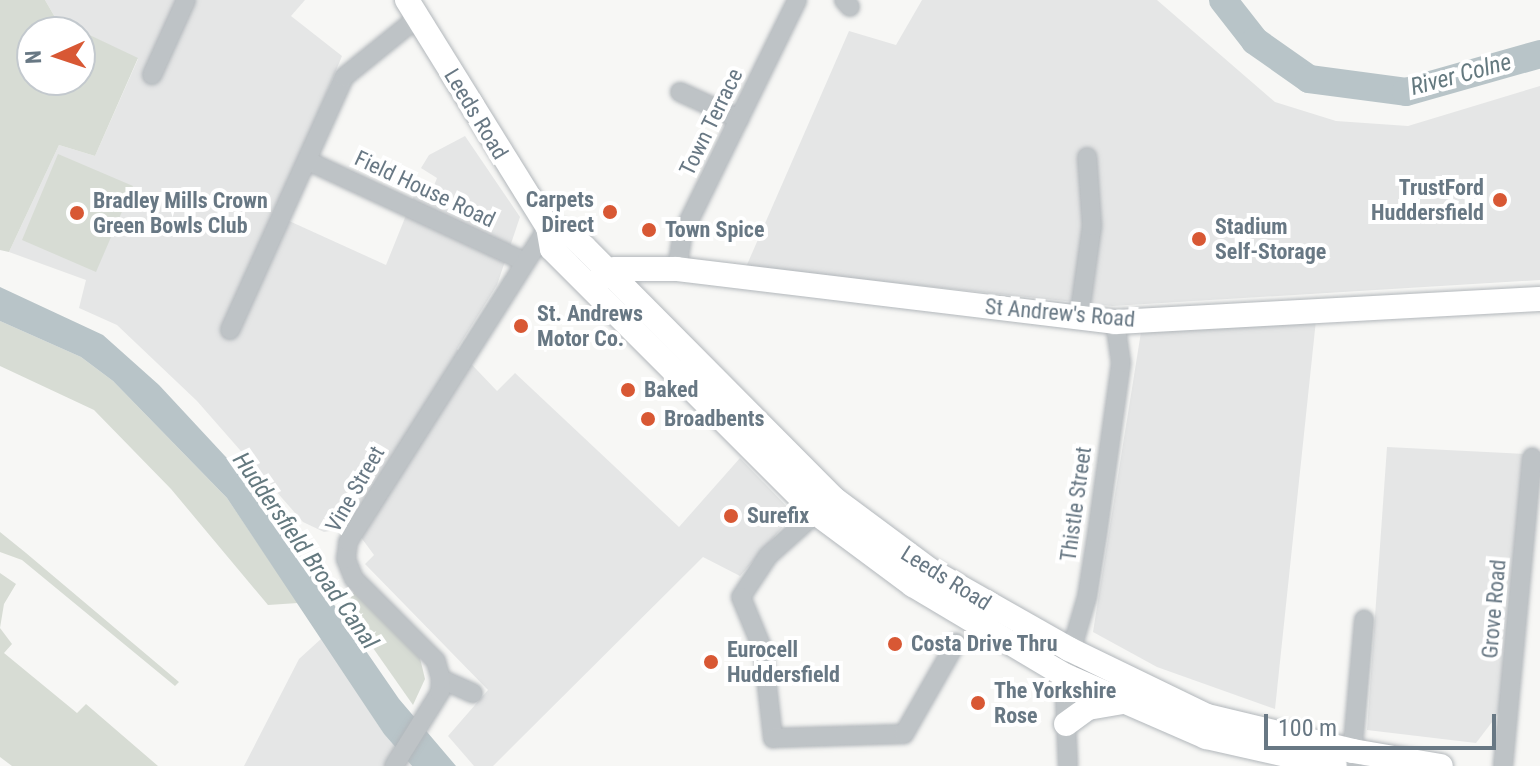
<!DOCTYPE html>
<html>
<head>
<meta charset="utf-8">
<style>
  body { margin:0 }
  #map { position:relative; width:1540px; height:766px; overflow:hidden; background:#f7f7f5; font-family:"Roboto Condensed",sans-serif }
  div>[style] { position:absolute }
  .built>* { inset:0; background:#e5e6e6 }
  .green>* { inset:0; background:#d7dcd4 }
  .water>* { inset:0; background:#b8c4c8 }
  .river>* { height:28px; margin:-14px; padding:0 14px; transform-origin:14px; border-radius:14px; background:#b8c4c8 }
  .roads { filter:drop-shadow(0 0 2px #b2b7bb) drop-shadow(0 0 2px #b2b7bb) }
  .minor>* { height:18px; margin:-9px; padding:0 9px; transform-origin:9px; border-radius:9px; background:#bec3c6 }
  .major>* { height:24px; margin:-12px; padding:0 12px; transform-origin:12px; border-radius:12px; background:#fff }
  .dots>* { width:22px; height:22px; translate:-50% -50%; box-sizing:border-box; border:4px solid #fff; border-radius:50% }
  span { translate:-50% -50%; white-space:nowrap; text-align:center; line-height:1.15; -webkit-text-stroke:8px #fff; paint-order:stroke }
  .street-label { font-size:22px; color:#687884 }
  .poi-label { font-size:22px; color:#687884; font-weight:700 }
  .right { translate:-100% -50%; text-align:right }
  .left { translate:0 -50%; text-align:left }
  .water-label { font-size:24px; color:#64797f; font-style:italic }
  .north { position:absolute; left:16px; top:16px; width:80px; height:80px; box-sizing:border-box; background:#fff; border:2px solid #c3c9ce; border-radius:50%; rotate:267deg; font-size:22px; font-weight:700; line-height:32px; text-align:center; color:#687884 }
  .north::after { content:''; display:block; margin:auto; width:28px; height:36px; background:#d85834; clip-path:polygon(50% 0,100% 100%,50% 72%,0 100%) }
  .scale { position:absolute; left:1264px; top:714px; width:232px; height:36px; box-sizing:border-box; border:4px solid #687884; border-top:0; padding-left:10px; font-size:24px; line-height:28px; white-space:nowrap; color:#687884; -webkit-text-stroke:6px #fff; paint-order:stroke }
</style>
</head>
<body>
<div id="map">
  <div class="built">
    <div style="clip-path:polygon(45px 0,305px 0,291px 16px,342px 56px,276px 215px,386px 265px,415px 193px,428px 201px,437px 178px,421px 168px,429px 155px,465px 136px,520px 217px,497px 285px,457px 349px,497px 391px,515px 373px,679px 527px,740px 458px,794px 514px,740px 576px,703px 557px,493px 766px,474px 766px,448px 736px,488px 690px,365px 564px,374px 555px,360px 536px,342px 529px,324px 532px,303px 522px,197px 401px,117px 325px,79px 308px,86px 280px,9px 252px,59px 145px,95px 156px,138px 59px,56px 19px)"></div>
    <div style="clip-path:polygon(922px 0,1157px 0,1275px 102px,1336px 121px,1408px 126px,1540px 86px,1540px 280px,1112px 306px,746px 267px,849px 31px,896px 45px)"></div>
    <div style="clip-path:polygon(1316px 320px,1275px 709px,1157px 667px,1093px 632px,1141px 332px)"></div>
    <div style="clip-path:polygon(1387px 447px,1526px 454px,1502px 709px,1476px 743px,1367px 730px)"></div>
    <div style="clip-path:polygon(322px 638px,384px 734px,412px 766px,244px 766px,299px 659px)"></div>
  </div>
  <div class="green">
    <div style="clip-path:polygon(evenodd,0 0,45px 0,56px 19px,138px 58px,95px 156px,59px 145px,9px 252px,0 250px,0 0,32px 32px,80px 32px,80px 80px,32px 80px,32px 32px)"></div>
    <div style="clip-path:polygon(58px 154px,133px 186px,96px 272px,22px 240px)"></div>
    <div style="clip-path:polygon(0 321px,81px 357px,113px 381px,227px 498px,298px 603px,268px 605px,171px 489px,94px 410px,0 366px)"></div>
    <div style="clip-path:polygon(0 532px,26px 553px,179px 682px,175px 686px,22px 560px,0 552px)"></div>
    <div style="clip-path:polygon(0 573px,16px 584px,4px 604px,0 628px,12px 644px,4px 653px,77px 713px,86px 704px,158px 766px,12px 766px,0 757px)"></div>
    <div style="clip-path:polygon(354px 592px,420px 658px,425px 679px,413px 705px,345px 608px)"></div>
  </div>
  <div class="water">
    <div style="clip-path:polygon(0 287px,103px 335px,159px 385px,251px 484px,399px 699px,456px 766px,412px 766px,384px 734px,227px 498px,113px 381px,81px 357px,0 321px)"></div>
  </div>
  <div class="river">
    <div style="left:1223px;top:0;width:52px;rotate:52deg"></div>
    <div style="left:1255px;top:41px;width:66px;rotate:35.1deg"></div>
    <div style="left:1309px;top:79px;width:98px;rotate:7.6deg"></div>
    <div style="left:1406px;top:92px;width:139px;rotate:-15.8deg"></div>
  </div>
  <div class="roads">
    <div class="minor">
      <div style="left:844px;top:0;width:9px;rotate:49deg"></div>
      <div style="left:152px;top:75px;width:82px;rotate:-65.6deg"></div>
      <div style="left:680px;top:92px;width:65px;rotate:24.6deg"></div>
      <div style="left:308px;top:161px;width:237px;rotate:24.9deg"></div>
      <div style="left:677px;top:269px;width:36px;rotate:-81deg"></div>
      <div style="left:683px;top:233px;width:259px;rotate:-63.9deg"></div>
      <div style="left:1079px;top:318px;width:93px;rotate:-82deg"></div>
      <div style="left:1092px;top:226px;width:69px;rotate:-94.1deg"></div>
      <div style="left:230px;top:330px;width:277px;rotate:-65.7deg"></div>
      <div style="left:344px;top:77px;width:94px;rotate:-38.9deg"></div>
      <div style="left:825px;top:505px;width:76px;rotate:138.2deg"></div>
      <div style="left:768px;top:556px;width:49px;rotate:123.4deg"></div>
      <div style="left:741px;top:597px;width:57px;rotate:67.5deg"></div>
      <div style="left:763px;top:650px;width:89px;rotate:83.5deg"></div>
      <div style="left:773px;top:738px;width:131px;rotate:-1.7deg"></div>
      <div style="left:904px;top:734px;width:105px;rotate:-60.3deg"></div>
      <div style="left:441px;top:679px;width:35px;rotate:24deg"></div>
      <div style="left:394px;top:766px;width:87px;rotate:-58.1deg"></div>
      <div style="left:440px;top:692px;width:13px;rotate:-86deg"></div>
      <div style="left:441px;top:679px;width:19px;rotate:-106deg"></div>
      <div style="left:436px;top:661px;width:116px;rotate:-135deg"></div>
      <div style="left:354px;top:579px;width:22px;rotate:-112deg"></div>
      <div style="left:346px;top:559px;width:17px;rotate:-83deg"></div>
      <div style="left:348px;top:542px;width:373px;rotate:-57.6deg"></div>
      <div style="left:1068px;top:766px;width:91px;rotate:-92.5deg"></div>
      <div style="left:1064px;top:675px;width:81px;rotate:-73.6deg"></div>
      <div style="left:1087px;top:597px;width:64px;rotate:-81deg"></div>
      <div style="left:1097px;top:534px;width:173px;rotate:-82deg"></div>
      <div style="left:1121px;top:363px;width:41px;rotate:-98.3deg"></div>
      <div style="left:1351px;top:766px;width:147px;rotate:-84.9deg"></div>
      <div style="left:1503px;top:766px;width:310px;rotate:-84.6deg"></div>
    </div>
    <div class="major">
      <div style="left:407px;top:0;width:267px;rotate:58.2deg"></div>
      <div style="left:548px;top:227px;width:22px;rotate:80deg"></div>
      <div style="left:552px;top:249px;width:373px;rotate:45deg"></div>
      <div style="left:816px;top:513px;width:121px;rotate:36.6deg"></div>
      <div style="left:913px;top:585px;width:176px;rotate:30.8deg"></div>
      <div style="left:1064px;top:675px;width:155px;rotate:23.6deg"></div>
      <div style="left:1206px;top:737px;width:132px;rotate:12.7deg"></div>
      <div style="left:548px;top:227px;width:24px;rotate:19deg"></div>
      <div style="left:571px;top:235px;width:18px;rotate:43deg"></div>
      <div style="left:584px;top:247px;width:354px;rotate:45.2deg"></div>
      <div style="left:833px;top:498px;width:121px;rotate:36.6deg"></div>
      <div style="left:930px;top:570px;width:160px;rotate:29.6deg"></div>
      <div style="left:1069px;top:649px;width:153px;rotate:25.9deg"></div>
      <div style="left:1207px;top:716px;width:150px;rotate:13.5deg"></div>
      <div style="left:1353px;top:751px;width:89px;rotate:9.7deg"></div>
      <div style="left:600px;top:279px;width:18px;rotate:-34deg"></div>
      <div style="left:615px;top:269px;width:62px"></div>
      <div style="left:677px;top:269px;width:441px;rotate:6.9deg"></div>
      <div style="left:1115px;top:322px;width:426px;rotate:-3.1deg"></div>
      <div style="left:1066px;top:724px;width:27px;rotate:-36deg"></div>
      <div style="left:1088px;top:708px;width:34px;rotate:-10deg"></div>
    </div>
  </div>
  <div class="dots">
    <div style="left:1500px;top:200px;background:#d85834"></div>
    <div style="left:610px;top:212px;background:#d85834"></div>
    <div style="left:77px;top:213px;background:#d85834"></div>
    <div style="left:649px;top:230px;background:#d85834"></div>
    <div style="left:1199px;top:239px;background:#d85834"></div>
    <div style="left:521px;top:326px;background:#d85834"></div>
    <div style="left:628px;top:390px;background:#d85834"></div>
    <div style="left:648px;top:419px;background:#d85834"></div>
    <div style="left:731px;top:516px;background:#d85834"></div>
    <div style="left:895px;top:644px;background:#d85834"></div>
    <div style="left:711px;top:662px;background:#d85834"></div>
    <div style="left:978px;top:703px;background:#d85834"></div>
  </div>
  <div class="street-label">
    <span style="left:476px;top:114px;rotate:59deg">Leeds Road</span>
    <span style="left:711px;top:122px;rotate:-64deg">Town Terrace</span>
    <span style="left:425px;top:189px;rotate:25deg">Field House Road</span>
    <span style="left:1060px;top:313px;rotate:5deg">St Andrew's Road</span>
    <span style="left:355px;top:489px;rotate:-60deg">Vine Street</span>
    <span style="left:1076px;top:504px;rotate:-82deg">Thistle Street</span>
    <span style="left:946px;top:578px;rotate:32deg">Leeds Road</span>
    <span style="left:1494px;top:609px;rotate:-85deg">Grove Road</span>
  </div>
  <div class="poi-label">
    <span class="right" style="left:1484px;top:200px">TrustFord<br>Huddersfield</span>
    <span class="right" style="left:594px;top:212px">Carpets<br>Direct</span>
    <span class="left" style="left:93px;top:213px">Bradley Mills Crown<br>Green Bowls Club</span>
    <span class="left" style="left:1215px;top:239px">Stadium<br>Self-Storage</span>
    <span class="left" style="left:665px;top:230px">Town Spice</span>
    <span class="left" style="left:537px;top:326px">St. Andrews<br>Motor Co.</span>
    <span class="left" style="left:644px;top:390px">Baked</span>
    <span class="left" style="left:664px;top:419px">Broadbents</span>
    <span class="left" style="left:747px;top:516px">Surefix</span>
    <span class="left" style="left:911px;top:644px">Costa Drive Thru</span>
    <span class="left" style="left:727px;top:662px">Eurocell<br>Huddersfield</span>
    <span class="left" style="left:994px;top:703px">The Yorkshire<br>Rose</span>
  </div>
  <div class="water-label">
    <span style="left:1461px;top:75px;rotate:-15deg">River Colne</span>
    <span style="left:305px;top:551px;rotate:55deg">Huddersfield Broad Canal</span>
  </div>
  <div class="north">N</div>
  <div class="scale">100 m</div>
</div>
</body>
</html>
